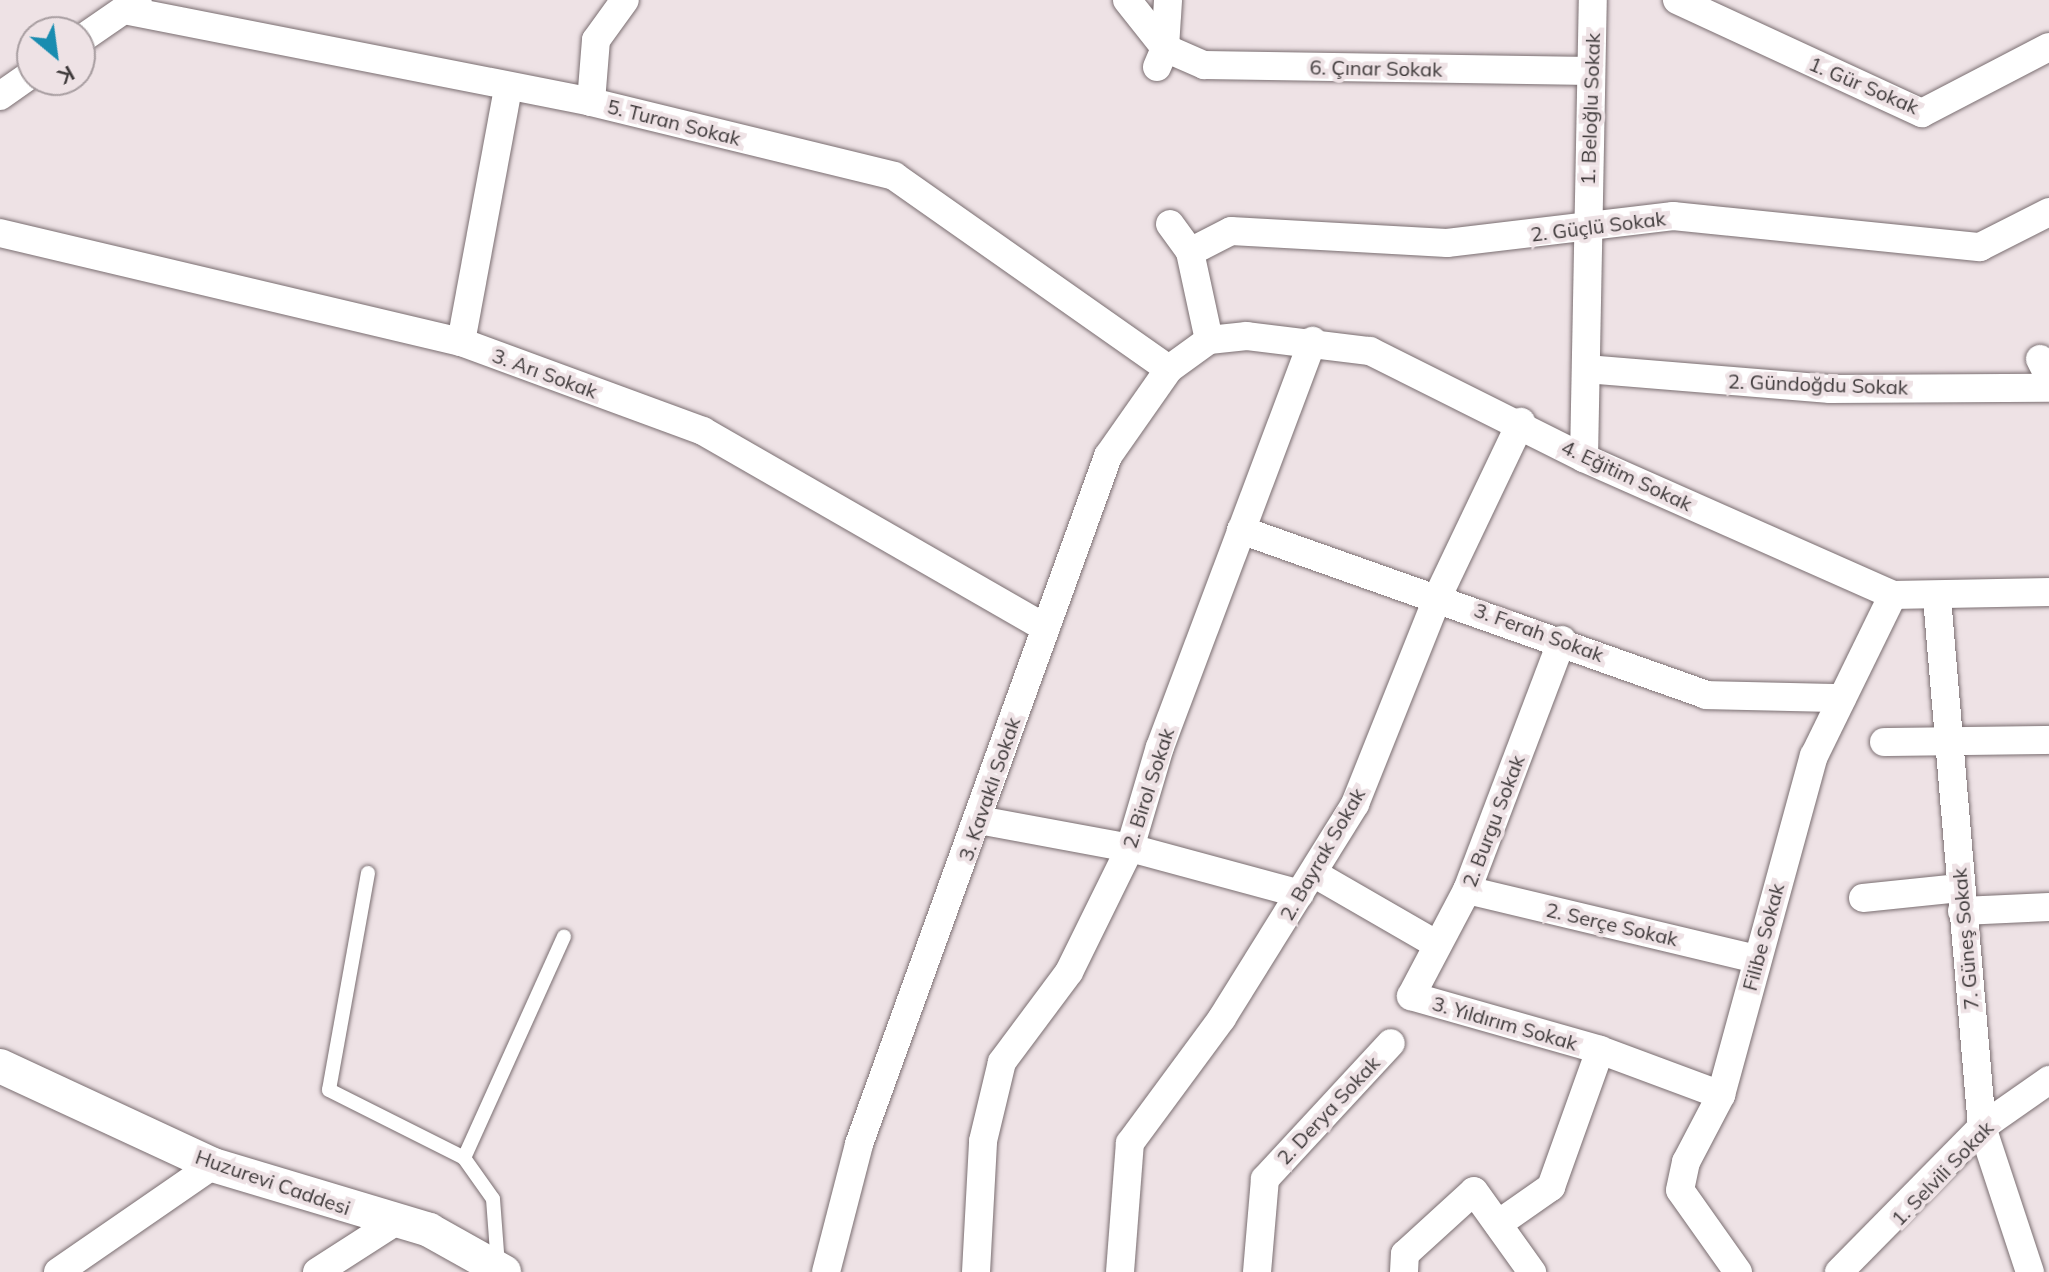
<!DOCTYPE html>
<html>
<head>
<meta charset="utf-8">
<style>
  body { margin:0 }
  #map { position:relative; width:2049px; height:1272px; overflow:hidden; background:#eee2e5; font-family:Mulish,sans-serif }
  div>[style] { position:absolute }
  .roads { filter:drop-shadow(0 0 2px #7a6e71) drop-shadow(0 0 2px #7a6e71) }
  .service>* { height:14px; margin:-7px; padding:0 7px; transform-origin:7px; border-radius:7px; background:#fff }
  .minor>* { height:28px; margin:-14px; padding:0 14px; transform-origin:14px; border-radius:14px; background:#fff }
  .tertiary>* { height:34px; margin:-17px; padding:0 17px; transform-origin:17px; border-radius:17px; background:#fff }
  span { translate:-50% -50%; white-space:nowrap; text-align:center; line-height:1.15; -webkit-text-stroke:8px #eee2e5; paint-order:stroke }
  .street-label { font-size:20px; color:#3e393a }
  .north { position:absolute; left:16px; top:16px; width:80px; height:80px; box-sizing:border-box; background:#eee2e5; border:2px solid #a89ea1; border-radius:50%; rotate:151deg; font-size:22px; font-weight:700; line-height:32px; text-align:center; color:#3e393a }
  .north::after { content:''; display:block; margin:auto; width:28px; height:36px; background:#198cb0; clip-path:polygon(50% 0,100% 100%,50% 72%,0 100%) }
</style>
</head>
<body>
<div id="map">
  <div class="roads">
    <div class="service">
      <div style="left:368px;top:873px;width:220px;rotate:100.2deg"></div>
      <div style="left:329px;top:1090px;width:151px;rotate:26.7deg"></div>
      <div style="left:464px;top:1158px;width:50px;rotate:54.7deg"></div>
      <div style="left:493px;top:1199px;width:67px;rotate:85.7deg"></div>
      <div style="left:464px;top:1158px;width:243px;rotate:-65.7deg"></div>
    </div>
    <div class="minor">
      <div style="left:1127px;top:0;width:61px;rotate:51.6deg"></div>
      <div style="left:1165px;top:48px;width:43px;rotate:23.6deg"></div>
      <div style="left:1204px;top:65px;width:387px;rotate:0.9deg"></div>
      <div style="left:1677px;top:0;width:270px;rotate:24.8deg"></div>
      <div style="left:1922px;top:113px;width:143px;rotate:-27.5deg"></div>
      <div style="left:124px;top:10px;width:476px;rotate:11.1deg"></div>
      <div style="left:591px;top:102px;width:312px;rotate:13.7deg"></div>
      <div style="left:894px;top:176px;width:336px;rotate:35.1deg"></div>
      <div style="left:80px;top:40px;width:70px;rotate:-34.6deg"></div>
      <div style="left:1157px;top:67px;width:21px;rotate:-67deg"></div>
      <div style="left:1165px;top:48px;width:48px;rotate:-86.4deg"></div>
      <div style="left:0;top:96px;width:39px;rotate:-35deg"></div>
      <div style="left:591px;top:102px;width:62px;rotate:-85.4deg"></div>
      <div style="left:596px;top:40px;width:49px;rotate:-54.1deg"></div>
      <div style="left:1170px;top:224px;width:34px;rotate:54deg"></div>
      <div style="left:1190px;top:252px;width:90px;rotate:77.8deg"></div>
      <div style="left:0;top:233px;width:474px;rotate:13.3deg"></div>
      <div style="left:461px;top:342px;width:258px;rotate:20.2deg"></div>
      <div style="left:703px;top:431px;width:395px;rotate:29.9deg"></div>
      <div style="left:1190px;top:252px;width:46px;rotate:-27.1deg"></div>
      <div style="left:1231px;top:231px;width:216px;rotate:3.2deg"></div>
      <div style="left:1447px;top:243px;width:228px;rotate:-6.8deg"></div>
      <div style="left:1673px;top:216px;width:309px;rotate:5.8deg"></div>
      <div style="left:1980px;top:247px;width:77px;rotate:-26.9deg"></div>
      <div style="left:1209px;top:340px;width:38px;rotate:-6deg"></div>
      <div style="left:1247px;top:336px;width:124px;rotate:7deg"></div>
      <div style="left:1370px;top:351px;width:239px;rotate:26.6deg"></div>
      <div style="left:1584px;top:458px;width:338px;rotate:23.9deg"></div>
      <div style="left:1893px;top:595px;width:156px;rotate:-1.1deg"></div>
      <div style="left:461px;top:342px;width:257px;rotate:-79.5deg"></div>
      <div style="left:2040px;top:359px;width:20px;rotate:63deg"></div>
      <div style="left:1586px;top:369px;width:245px;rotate:4.7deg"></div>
      <div style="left:1830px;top:389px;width:219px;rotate:-0.3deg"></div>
      <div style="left:1584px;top:458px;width:458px;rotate:-88.9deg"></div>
      <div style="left:1241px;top:530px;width:493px;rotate:19.5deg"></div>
      <div style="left:1706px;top:695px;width:136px;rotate:1.3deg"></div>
      <div style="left:1937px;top:598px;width:531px;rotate:85.14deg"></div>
      <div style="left:1982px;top:1127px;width:153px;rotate:71.7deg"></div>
      <div style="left:1562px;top:640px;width:267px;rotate:110.8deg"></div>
      <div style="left:1467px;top:890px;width:120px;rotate:117.8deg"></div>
      <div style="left:1411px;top:996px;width:197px;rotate:15.9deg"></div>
      <div style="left:1600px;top:1050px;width:129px;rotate:20.4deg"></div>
      <div style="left:1884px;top:742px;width:165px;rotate:-0.7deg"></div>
      <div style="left:979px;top:820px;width:154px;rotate:10.5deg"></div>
      <div style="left:1130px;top:848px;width:176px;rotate:15.1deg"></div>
      <div style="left:1313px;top:873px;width:140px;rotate:30deg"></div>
      <div style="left:1467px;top:890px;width:298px;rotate:13.4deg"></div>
      <div style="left:1863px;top:898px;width:97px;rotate:-5.9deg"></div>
      <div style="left:1962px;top:911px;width:87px;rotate:-2.6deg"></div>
      <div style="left:1498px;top:1224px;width:65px;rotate:-34.9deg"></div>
      <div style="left:1551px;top:1187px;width:145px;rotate:-70.3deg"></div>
      <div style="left:58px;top:1272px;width:188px;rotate:-34.6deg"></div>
      <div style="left:317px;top:1272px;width:93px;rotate:-32.7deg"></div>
      <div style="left:826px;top:1272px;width:132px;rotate:-75.5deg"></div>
      <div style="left:859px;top:1144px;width:732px;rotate:-70.1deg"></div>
      <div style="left:1108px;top:456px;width:106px;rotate:-55deg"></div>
      <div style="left:1169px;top:369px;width:49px;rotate:-35.9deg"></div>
      <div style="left:976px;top:1272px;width:131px;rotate:-86.9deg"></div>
      <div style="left:983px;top:1141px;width:81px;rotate:-76.5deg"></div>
      <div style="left:1002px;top:1062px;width:112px;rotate:-53.3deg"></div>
      <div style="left:1069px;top:972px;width:138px;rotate:-63.8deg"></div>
      <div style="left:1130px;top:848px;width:105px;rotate:-73.5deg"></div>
      <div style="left:1160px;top:747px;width:434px;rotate:-69.4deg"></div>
      <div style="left:1120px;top:1272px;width:129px;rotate:-85.6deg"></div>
      <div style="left:1130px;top:1143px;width:155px;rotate:-53.6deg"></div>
      <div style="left:1222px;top:1018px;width:252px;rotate:-58.1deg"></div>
      <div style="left:1355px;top:804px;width:224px;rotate:-68.2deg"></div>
      <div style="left:1438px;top:596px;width:193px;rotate:-64.5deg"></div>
      <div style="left:1257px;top:1272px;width:93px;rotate:-85.1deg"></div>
      <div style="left:1265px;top:1179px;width:185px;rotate:-47.2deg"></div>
      <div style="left:1404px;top:1272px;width:18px;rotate:-87deg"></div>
      <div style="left:1405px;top:1254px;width:93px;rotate:-42.4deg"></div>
      <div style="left:1474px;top:1191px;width:100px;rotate:54.4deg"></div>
      <div style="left:1738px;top:1272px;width:100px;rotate:-125.3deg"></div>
      <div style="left:1680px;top:1190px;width:29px;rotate:-78deg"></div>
      <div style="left:1686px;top:1162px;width:76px;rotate:-62.4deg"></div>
      <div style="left:1721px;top:1095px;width:352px;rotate:-74.7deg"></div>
      <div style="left:1814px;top:756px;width:179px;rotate:-63.9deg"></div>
      <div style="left:1839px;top:1272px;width:204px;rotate:-45.4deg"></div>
      <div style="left:1982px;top:1127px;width:82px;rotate:-35deg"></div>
    </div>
    <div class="tertiary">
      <div style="left:0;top:1066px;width:235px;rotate:24.9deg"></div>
      <div style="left:213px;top:1165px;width:226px;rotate:16.7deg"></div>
      <div style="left:429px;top:1230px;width:86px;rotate:29.2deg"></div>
    </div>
  </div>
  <div class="street-label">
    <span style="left:1376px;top:68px;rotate:1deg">6. Çınar Sokak</span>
    <span style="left:1864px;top:85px;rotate:23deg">1. Gür Sokak</span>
    <span style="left:1590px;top:109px;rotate:-88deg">1. Beloğlu Sokak</span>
    <span style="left:674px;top:122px;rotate:14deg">5. Turan Sokak</span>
    <span style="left:1598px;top:226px;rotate:-7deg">2. Güçlü Sokak</span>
    <span style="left:545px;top:373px;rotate:20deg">3. Arı Sokak</span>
    <span style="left:1818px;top:384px;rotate:2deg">2. Gündoğdu Sokak</span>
    <span style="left:1627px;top:475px;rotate:25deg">4. Eğitim Sokak</span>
    <span style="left:1539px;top:632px;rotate:20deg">3. Ferah Sokak</span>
    <span style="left:1148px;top:788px;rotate:-72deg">2. Birol Sokak</span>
    <span style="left:989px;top:789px;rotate:-71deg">3. Kavaklı Sokak</span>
    <span style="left:1493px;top:821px;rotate:-69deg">2. Burgu Sokak</span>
    <span style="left:1322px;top:854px;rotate:-60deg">2. Bayrak Sokak</span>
    <span style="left:1612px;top:924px;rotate:13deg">2. Serçe Sokak</span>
    <span style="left:1763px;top:937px;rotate:-75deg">Filibe Sokak</span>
    <span style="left:1965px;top:939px;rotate:-95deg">7. Güneş Sokak</span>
    <span style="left:1505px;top:1023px;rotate:16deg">3. Yıldırım Sokak</span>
    <span style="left:1328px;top:1110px;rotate:-47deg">2. Derya Sokak</span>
    <span style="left:1942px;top:1173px;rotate:-46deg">1. Selvili Sokak</span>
    <span style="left:273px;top:1182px;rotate:19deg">Huzurevi Caddesi</span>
  </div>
  <div class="north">K</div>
</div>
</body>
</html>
